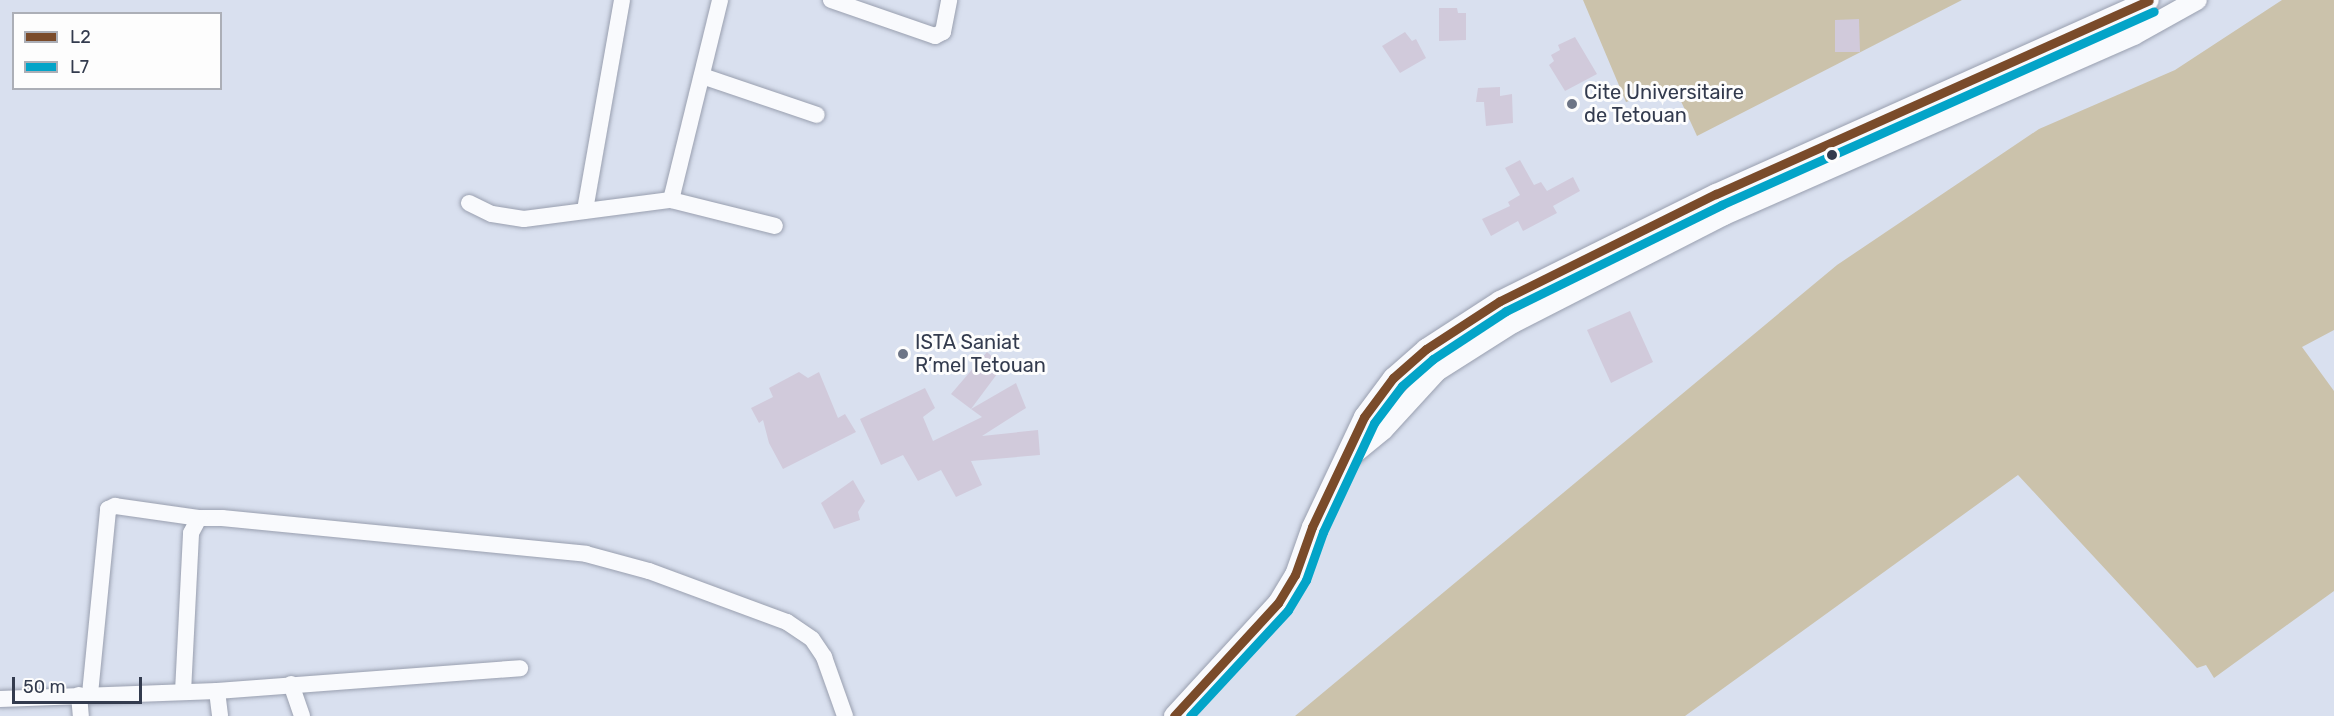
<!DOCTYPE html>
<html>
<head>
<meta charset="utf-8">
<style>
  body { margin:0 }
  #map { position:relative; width:2334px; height:716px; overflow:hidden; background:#d9e0ef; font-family:Rubik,sans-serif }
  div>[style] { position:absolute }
  .green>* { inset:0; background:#cbc2ab }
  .building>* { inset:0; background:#d1cadb }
  .roads { filter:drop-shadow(0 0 2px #999faf) drop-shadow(0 0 2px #999faf) }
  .minor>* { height:16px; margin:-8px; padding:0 8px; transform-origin:8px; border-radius:8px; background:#f9fafd }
  .tertiary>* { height:20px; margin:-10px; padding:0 10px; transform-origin:10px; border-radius:10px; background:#f9fafd }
  .bus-1>* { height:9px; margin:-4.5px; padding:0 4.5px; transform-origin:4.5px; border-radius:4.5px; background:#7a4b2a }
  .bus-2>* { height:9px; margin:-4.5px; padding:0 4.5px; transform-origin:4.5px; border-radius:4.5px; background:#03a4c8 }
  .dots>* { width:16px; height:16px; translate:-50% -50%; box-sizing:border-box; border:3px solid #fdfdfd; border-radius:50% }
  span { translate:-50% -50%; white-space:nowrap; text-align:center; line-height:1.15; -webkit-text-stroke:6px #fdfdfd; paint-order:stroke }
  .poi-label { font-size:20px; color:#333b4e }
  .left { translate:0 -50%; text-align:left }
  .legend { position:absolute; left:12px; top:12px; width:210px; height:78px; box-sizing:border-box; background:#fdfdfd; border:2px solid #acafb7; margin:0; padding:8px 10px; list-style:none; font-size:18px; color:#333b4e }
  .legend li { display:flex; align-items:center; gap:12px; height:30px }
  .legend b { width:30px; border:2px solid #acafb7 }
  .scale { position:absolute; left:12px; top:677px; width:130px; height:27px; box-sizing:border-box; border:3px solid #333b4e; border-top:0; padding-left:8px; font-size:18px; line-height:21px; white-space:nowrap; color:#333b4e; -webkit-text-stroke:4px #fdfdfd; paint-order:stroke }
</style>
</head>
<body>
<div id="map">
  <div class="green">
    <div style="clip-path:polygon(1583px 0,1962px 0,1697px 136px,1674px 86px,1626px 102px)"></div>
    <div style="clip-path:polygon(2282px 0,2334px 0,2334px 330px,2302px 347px,2334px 391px,2334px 591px,2214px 678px,2206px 665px,2197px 668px,2018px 475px,1685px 716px,1295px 716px,1837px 265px,2039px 129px,2175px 70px)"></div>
  </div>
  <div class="building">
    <div style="clip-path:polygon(1439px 8px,1457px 8px,1458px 13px,1466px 13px,1466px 40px,1439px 41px)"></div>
    <div style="clip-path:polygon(1859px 19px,1860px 52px,1835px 52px,1835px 20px)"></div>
    <div style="clip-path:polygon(1405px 32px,1412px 41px,1416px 39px,1426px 58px,1400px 73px,1382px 46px)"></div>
    <div style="clip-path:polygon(1575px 37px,1597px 74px,1565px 91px,1549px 65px,1554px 61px,1551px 55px,1560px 50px,1558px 45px)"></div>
    <div style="clip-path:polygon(1500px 87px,1500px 96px,1512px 94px,1513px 123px,1486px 126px,1484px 102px,1476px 102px,1478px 88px)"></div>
    <div style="clip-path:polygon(1520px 160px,1534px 185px,1541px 182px,1547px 191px,1573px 177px,1580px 191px,1553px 206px,1557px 213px,1523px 231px,1518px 221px,1491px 236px,1482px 219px,1510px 206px,1508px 202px,1520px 195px,1505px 168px)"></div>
    <div style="clip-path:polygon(1630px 311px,1653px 362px,1611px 383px,1587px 330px)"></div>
    <div style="clip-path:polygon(987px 352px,1003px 366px,971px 409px,951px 394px)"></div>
    <div style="clip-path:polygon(799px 372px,808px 378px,819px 372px,838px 418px,845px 414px,856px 432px,783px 469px,769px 443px,763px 420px,759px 423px,751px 408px,773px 397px,769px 388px)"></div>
    <div style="clip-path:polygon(1016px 383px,1026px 408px,982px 436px,1038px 430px,1040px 455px,971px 461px,982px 485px,956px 497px,941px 470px,918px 481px,903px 455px,881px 465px,860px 419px,925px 388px,935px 408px,923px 417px,933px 441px,982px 417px,971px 409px)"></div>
    <div style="clip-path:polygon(853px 480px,865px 501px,858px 512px,860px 520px,834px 529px,821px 503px)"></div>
  </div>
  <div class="roads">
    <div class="minor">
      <div style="left:831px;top:0;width:110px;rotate:19.1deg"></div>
      <div style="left:935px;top:36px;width:9px;rotate:-27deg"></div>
      <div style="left:943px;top:32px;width:33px;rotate:-79deg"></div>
      <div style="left:702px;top:76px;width:121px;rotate:18.7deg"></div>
      <div style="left:671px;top:200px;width:206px;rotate:-76.2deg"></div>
      <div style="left:469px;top:203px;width:25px;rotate:26deg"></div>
      <div style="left:492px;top:214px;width:32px;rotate:9deg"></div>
      <div style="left:524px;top:219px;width:148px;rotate:-7.4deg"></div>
      <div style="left:671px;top:200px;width:107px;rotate:14deg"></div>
      <div style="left:585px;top:210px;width:213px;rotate:-80deg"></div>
      <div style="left:291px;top:684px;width:34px;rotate:71deg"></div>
      <div style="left:217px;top:691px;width:25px;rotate:83deg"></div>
      <div style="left:183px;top:692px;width:159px;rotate:-87.1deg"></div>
      <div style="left:191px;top:533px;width:17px;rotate:-62deg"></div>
      <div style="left:199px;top:518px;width:23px"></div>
      <div style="left:222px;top:518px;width:366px;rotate:5.6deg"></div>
      <div style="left:586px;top:554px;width:65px;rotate:15.1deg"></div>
      <div style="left:649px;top:571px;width:147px;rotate:20.3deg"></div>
      <div style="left:787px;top:622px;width:30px;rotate:34deg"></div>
      <div style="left:812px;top:639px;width:22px;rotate:56deg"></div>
      <div style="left:824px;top:657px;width:63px;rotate:70.4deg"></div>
      <div style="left:90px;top:694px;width:186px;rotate:-84.4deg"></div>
      <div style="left:108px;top:509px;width:8px;rotate:-23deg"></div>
      <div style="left:115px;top:506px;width:85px;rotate:8.1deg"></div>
      <div style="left:79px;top:695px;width:21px;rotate:85deg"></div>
      <div style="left:0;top:699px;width:217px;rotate:-2.1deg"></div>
      <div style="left:217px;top:691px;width:304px;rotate:-4.3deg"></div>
    </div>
    <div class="tertiary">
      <div style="left:1350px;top:457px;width:43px;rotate:-39.3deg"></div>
      <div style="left:1383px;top:430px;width:80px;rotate:-47.5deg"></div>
      <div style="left:1437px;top:371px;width:90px;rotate:-32.3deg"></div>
      <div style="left:1513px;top:323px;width:237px;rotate:-27.1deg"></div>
      <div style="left:1724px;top:215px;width:448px;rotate:-23.7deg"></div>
      <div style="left:2134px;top:35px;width:72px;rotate:-29.1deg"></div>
      <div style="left:1174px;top:716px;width:154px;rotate:-47.4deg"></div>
      <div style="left:1278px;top:603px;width:33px;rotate:-59deg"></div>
      <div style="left:1295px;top:575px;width:51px;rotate:-70.5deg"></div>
      <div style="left:1312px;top:527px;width:122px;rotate:-64.7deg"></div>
      <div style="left:1364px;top:417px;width:49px;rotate:-53.4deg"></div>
      <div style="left:1393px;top:378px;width:44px;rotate:-41.3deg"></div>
      <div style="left:1426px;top:349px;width:88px;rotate:-33deg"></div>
      <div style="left:1500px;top:301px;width:241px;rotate:-26.4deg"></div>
      <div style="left:1716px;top:194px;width:474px;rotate:-24.1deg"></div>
    </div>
  </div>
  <div class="bus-1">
    <div style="left:1174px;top:716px;width:154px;rotate:-47.4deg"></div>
    <div style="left:1278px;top:603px;width:33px;rotate:-59deg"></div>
    <div style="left:1295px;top:575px;width:51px;rotate:-70.5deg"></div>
    <div style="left:1312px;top:527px;width:122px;rotate:-64.7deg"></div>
    <div style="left:1364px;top:417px;width:49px;rotate:-53.4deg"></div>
    <div style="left:1393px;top:378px;width:44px;rotate:-41.3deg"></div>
    <div style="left:1426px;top:349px;width:88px;rotate:-33deg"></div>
    <div style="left:1500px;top:301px;width:241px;rotate:-26.4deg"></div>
    <div style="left:1716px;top:194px;width:474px;rotate:-24.1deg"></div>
  </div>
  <div class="bus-2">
    <div style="left:1190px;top:716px;width:144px;rotate:-47.2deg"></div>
    <div style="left:1288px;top:610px;width:35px;rotate:-59deg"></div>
    <div style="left:1306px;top:580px;width:51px;rotate:-70.5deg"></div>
    <div style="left:1323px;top:532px;width:120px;rotate:-64.9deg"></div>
    <div style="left:1374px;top:423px;width:46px;rotate:-52.9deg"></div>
    <div style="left:1402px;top:386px;width:41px;rotate:-41.1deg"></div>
    <div style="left:1433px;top:359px;width:87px;rotate:-33.3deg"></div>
    <div style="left:1506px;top:311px;width:240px;rotate:-26.2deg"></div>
    <div style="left:1721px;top:205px;width:474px;rotate:-24.1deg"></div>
  </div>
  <div class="dots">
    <div style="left:1572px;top:104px;background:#6d7586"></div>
    <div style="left:1832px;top:155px;background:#333b4e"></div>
    <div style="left:903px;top:354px;background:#6d7586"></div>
  </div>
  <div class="poi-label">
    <span class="left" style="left:1584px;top:104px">Cite Universitaire<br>de Tetouan</span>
    <span class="left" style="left:915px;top:354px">ISTA Saniat<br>R’mel Tetouan</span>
  </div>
  <ul class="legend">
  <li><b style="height:8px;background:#7a4b2a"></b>L2</li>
  <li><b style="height:8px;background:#03a4c8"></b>L7</li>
  </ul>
  <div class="scale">50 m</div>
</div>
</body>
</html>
